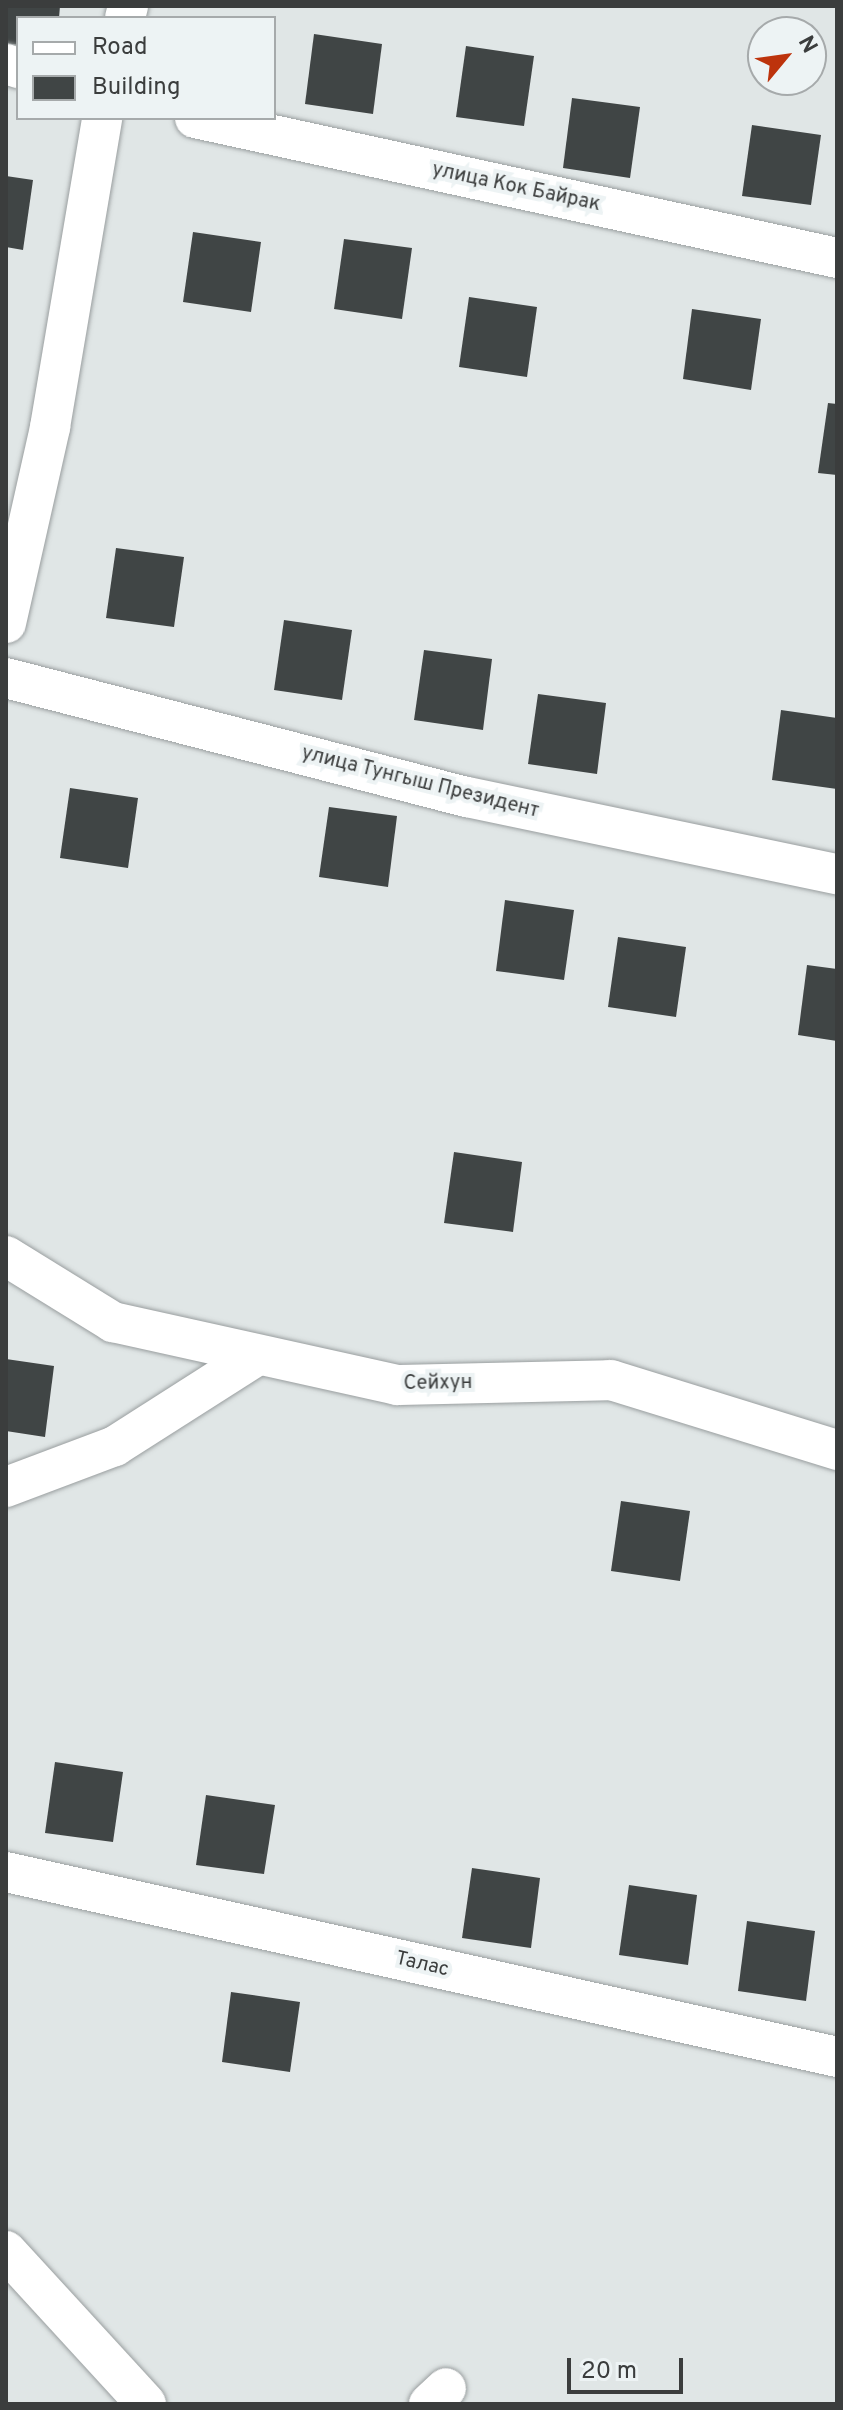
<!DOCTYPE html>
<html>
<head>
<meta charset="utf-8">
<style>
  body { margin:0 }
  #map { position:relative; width:843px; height:2410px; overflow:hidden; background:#e0e6e6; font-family:Overpass,sans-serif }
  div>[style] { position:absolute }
  .building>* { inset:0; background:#404545 }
  .roads { filter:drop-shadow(0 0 2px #999e9f) drop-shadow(0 0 2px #999e9f) }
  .minor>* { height:40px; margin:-20px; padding:0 20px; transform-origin:20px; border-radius:20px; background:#fff }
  span { translate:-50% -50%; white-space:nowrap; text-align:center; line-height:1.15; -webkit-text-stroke:8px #edf3f4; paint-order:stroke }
  .street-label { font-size:20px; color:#3b3d3d }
  .frame { position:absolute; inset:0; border:8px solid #3b3d3d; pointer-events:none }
  .legend { position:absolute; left:16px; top:16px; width:260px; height:104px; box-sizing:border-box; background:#edf3f4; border:2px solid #a6aaab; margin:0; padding:10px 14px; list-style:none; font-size:24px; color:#3b3d3d }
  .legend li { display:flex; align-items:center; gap:16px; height:40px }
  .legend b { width:40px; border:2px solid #a6aaab }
  .north { position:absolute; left:747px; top:16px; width:80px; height:80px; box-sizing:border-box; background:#edf3f4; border:2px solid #a6aaab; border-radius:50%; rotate:61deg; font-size:22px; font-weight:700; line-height:32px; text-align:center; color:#3b3d3d }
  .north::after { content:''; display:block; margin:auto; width:28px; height:36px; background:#bd330c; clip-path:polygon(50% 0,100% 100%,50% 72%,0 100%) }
  .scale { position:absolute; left:567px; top:2358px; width:116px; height:36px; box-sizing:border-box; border:4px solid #3b3d3d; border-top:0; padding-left:10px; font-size:24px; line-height:28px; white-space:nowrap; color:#3b3d3d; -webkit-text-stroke:6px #edf3f4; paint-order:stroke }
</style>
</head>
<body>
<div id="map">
  <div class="building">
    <div style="clip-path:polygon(6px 6px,60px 6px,59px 18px,18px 18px,18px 45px,6px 43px)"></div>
    <div style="clip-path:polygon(314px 34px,382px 44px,373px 114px,305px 104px)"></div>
    <div style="clip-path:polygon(466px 46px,534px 56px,524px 126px,456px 117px)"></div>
    <div style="clip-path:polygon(572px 98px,640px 107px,630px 178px,563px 168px)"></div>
    <div style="clip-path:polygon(752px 125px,821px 135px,811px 205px,742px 196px)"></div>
    <div style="clip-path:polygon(6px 176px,33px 180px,23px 250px,6px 247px)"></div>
    <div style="clip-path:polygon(193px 232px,261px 242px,251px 312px,183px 302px)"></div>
    <div style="clip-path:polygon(344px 239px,412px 248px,402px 319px,334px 309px)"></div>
    <div style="clip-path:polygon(469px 297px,537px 307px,527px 377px,459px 367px)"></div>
    <div style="clip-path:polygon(692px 309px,761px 319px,751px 390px,683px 379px)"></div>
    <div style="clip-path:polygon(828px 403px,837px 404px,837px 475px,818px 473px)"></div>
    <div style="clip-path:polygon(116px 548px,184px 557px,174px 627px,106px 618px)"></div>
    <div style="clip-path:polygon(284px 620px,352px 630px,342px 700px,274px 690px)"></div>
    <div style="clip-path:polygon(424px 650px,492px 659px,483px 730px,414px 720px)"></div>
    <div style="clip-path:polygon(538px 694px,606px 703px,597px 774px,528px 764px)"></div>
    <div style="clip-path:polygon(781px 710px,837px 718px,837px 789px,772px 780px)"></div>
    <div style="clip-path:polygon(70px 788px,138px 798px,128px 868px,60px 858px)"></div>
    <div style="clip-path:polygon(329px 807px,397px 816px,388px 887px,319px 877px)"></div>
    <div style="clip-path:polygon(505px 900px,574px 910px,564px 980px,496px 971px)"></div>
    <div style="clip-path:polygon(618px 937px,686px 947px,676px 1017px,608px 1007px)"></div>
    <div style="clip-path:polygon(807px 965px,837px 969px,837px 1041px,798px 1035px)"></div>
    <div style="clip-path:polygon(454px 1152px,522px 1162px,513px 1232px,444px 1223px)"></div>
    <div style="clip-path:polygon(6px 1359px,54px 1366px,45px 1437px,6px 1431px)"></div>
    <div style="clip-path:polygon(621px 1501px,690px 1511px,680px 1581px,611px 1571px)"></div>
    <div style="clip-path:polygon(55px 1762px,123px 1772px,113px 1842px,45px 1833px)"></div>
    <div style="clip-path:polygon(206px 1795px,275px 1805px,264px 1874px,196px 1865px)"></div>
    <div style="clip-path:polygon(472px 1868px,540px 1878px,531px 1948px,462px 1938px)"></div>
    <div style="clip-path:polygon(629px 1885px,697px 1895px,688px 1965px,619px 1955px)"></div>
    <div style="clip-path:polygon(747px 1921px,815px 1931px,806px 2001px,738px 1991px)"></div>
    <div style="clip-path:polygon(231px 1992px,300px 2002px,290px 2072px,222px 2062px)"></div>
  </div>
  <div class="roads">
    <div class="minor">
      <div style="left:125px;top:18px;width:12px;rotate:-76deg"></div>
      <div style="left:6px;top:64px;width:13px;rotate:18deg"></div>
      <div style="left:195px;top:118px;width:657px;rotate:12.3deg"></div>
      <div style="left:6px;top:623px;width:201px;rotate:-77.3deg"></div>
      <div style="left:50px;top:427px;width:313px;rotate:-80.4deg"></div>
      <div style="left:6px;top:678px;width:476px;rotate:14.5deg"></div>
      <div style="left:467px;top:797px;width:378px;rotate:11.8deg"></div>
      <div style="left:6px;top:1256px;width:126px;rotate:31.7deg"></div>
      <div style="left:113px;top:1322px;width:291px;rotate:12.5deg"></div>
      <div style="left:397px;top:1385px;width:214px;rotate:-1.3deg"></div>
      <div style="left:611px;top:1380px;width:237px;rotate:17.2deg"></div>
      <div style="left:6px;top:1487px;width:116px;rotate:-20.6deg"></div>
      <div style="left:115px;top:1446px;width:169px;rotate:-32.5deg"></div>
      <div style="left:6px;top:1872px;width:851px;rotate:12.55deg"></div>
      <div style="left:6px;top:2251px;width:207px;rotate:47.5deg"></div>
      <div style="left:429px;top:2404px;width:23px;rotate:-43deg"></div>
    </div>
  </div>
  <div class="street-label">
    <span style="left:516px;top:188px;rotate:12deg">улица Кок Байрак</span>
    <span style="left:420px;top:783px;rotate:14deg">улица Тунгыш Президент</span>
    <span style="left:438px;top:1384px;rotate:-1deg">Сейхун</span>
    <span style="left:422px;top:1965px;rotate:13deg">Талас</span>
  </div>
  <div class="frame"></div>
  <ul class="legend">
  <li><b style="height:10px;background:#fff"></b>Road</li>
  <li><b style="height:22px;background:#404545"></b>Building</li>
  </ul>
  <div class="north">N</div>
  <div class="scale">20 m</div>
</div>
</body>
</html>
